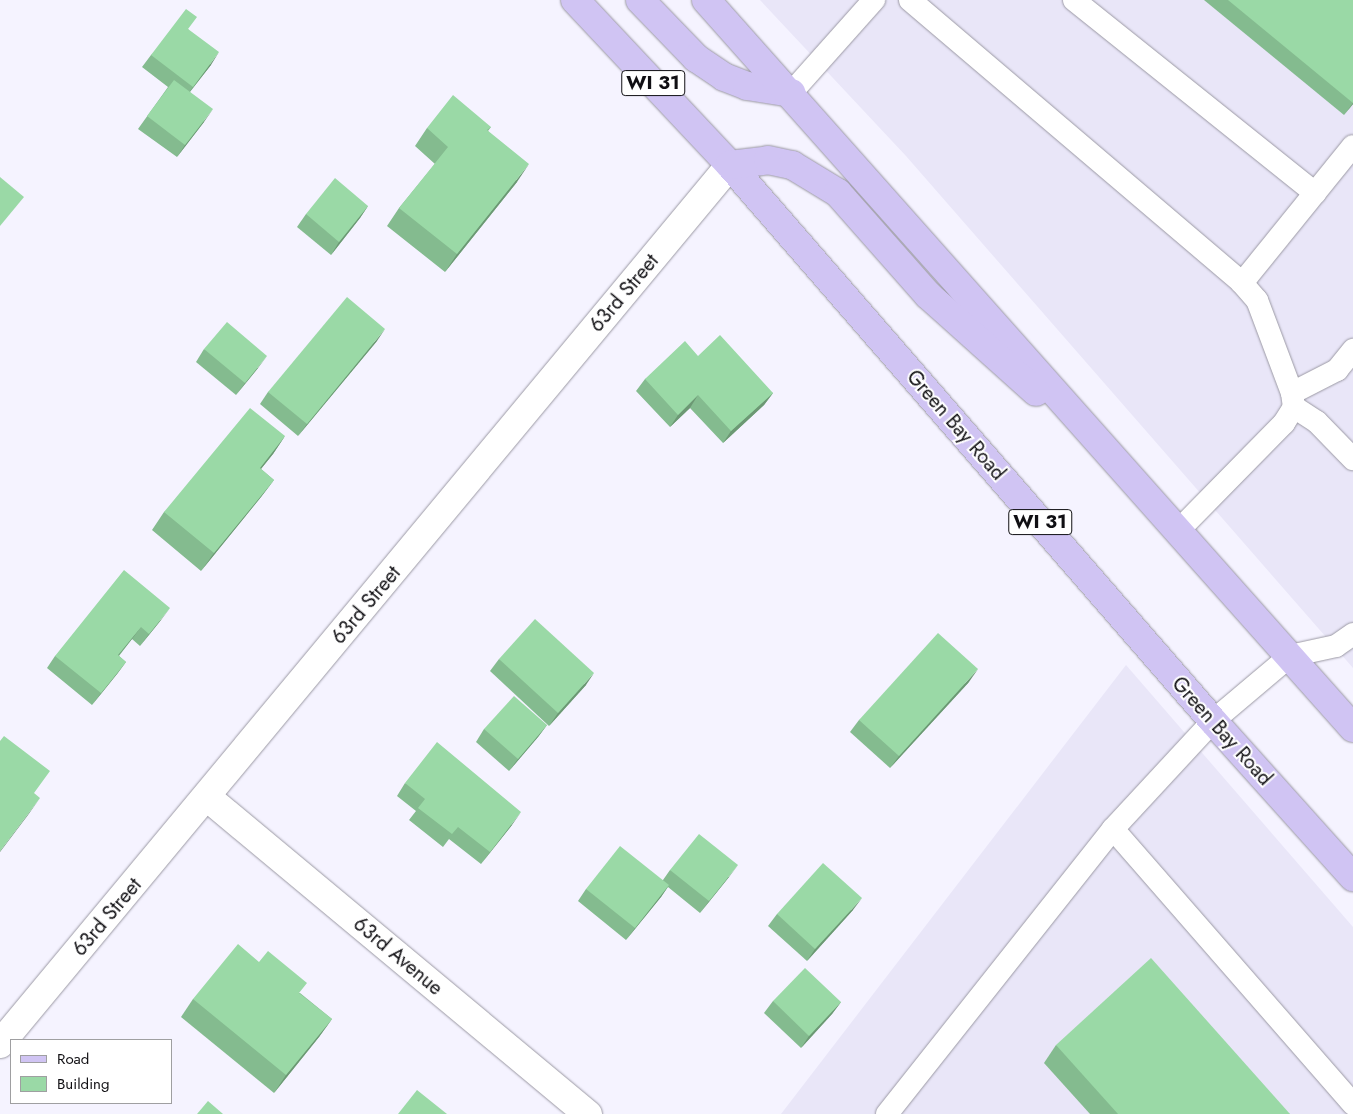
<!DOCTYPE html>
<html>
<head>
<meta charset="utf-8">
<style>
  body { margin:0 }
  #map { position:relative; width:1353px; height:1114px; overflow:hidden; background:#f5f3ff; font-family:Jost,sans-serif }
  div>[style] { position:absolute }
  .built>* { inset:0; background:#e9e6f8 }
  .roads { filter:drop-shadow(0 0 1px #9b99a4) drop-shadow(0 0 1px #9b99a4) }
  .service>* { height:22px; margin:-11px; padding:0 11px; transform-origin:11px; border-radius:11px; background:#fff }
  .minor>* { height:28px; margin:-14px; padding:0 14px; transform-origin:14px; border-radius:14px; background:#fff }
  .primary>* { height:28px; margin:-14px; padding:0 14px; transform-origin:14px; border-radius:14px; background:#d0c4f3 }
  .wall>* { inset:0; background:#84bb8f }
  .shaded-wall>* { inset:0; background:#6c9874 }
  .building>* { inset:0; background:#9ad9a6 }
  span { translate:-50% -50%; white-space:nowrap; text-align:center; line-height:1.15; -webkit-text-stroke:4px #fff; paint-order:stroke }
  .shield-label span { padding:1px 4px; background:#fff; border:1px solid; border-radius:4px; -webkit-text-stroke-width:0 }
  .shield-label { font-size:19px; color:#100f13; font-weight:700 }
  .street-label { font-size:20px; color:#100f13 }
  .legend { position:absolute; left:10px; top:1039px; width:162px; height:65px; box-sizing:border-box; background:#fff; border:1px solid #9f9fa1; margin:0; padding:6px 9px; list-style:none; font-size:15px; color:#100f13 }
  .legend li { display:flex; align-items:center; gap:10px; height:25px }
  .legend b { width:25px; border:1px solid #9f9fa1 }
</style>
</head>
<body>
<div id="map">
  <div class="built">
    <div style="clip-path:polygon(760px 0,1353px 0,1353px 668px,906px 156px)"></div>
    <div style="clip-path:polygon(1126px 665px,1353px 927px,1353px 1114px,781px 1114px)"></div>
  </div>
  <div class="roads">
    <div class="service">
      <div style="left:910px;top:0;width:436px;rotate:40.4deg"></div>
      <div style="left:1242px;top:283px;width:23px;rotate:49deg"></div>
      <div style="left:1257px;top:300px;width:99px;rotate:69.4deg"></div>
      <div style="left:1292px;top:393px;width:14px;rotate:82deg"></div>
      <div style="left:1294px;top:407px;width:19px;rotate:122deg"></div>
      <div style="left:1284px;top:423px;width:151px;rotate:134.5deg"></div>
      <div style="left:1074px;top:0;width:309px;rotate:38.7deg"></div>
      <div style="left:791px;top:93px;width:125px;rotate:-48.3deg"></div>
      <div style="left:1242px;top:283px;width:176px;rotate:-51deg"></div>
      <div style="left:1292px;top:393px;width:51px;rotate:-27.1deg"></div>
      <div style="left:1337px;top:370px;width:26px;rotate:-51deg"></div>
      <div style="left:1294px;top:407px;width:27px;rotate:33deg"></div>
      <div style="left:1317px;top:422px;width:52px;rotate:45.8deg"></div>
      <div style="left:1113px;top:829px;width:365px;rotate:48.9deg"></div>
      <div style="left:887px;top:1114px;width:364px;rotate:-51.6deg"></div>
      <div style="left:1113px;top:829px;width:147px;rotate:-47.2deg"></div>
      <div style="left:1213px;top:721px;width:101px;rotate:-40.2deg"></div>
      <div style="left:1290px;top:656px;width:47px;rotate:-12.3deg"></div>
      <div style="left:1336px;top:646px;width:21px;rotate:-35deg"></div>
    </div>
    <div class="minor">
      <div style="left:207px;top:797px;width:496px;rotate:39.8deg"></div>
      <div style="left:0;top:1044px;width:1143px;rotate:-50.29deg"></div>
    </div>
    <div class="primary">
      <div style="left:575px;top:0;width:226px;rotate:46.8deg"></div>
      <div style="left:730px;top:165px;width:736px;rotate:49.02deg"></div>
      <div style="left:1213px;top:721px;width:210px;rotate:48.1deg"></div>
      <div style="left:640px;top:0;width:81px;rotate:46deg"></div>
      <div style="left:696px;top:58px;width:34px;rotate:34deg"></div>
      <div style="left:724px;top:77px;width:25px;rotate:21deg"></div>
      <div style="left:747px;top:86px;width:45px;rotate:9deg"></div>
      <div style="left:706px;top:0;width:974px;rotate:48.37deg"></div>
      <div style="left:730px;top:165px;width:38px;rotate:-7deg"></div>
      <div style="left:768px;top:160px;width:25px;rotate:12deg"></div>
      <div style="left:792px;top:165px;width:54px;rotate:31.3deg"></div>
      <div style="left:838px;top:193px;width:136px;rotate:48.6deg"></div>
      <div style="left:928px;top:295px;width:145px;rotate:41.9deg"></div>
    </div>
  </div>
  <div class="wall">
    <div style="clip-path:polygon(1204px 0,1353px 0,1353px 104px,1344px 115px)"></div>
    <div style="clip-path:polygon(188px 29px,211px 65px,190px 92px,204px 122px,177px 157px,138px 129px,168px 87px,142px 67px,151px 55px)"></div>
    <div style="clip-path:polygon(491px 127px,488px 131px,517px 182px,445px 272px,387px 226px,399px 208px,435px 164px,415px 146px,427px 128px)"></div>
    <div style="clip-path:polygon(368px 206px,360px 218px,331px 255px,297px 227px,306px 214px)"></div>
    <div style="clip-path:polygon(377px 341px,298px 436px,260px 404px,268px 392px)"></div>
    <div style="clip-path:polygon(204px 349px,258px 368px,236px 395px,196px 362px)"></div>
    <div style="clip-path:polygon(698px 356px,773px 393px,764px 405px,723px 443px,690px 408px,670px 427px,636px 391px,645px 379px)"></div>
    <div style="clip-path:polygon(285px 436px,273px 454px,261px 469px,274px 480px,261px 497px,201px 571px,152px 530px,164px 512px)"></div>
    <div style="clip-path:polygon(161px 620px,140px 646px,132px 639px,119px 656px,126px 662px,117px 674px,92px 705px,47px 668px,55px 656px)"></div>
    <div style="clip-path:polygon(499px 659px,586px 685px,549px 726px,490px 671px)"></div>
    <div style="clip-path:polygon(969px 682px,890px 768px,850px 732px,859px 720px)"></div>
    <div style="clip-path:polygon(547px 725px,538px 737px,509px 771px,476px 742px,484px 729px)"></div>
    <div style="clip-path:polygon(405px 783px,512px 825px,481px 864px,449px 839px,443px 847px,409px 820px,416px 811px,397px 796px)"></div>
    <div style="clip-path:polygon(670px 870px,729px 877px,700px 913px,668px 887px,661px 897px,626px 940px,578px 901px,586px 889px,663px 880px)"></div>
    <div style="clip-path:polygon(853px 910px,807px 961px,768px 926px,777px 914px)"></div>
    <div style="clip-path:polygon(300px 993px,332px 1019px,319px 1037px,274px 1093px,181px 1017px,193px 999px)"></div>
    <div style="clip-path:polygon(773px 1001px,841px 1002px,832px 1014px,801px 1048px,764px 1013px)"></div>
    <div style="clip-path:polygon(1056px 1045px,1290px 1114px,1090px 1114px,1044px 1063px)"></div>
  </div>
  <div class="shaded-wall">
    <div style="clip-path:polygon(219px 52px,211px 65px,184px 99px,193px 87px)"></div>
    <div style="clip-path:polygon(1353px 103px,1353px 104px,1344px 115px)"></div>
    <div style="clip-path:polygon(213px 109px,204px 122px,177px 157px,185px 145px)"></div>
    <div style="clip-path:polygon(529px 164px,517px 182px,445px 272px,457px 254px)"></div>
    <div style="clip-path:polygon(368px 206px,360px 218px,331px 255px,339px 242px)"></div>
    <div style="clip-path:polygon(385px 329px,377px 341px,298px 436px,307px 424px)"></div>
    <div style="clip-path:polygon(267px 356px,258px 368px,236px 395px,245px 383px)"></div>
    <div style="clip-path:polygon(773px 393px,764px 405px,723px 443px,731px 431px)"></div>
    <div style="clip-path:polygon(698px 395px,690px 408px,670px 427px,678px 415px)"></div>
    <div style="clip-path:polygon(285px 436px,273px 454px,247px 486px,260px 468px)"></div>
    <div style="clip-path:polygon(274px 480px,261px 497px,201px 571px,214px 553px)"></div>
    <div style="clip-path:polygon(170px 608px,161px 620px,140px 646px,149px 634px)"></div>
    <div style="clip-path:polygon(141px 627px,132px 639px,109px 667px,118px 655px)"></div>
    <div style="clip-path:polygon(126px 662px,117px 674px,92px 705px,101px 693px)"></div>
    <div style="clip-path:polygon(978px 669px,969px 682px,890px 768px,899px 756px)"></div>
    <div style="clip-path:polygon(594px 673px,586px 685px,549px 726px,558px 713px)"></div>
    <div style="clip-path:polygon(547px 725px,538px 737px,509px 771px,518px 759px)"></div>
    <div style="clip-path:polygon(40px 798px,28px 815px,0 852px,0 851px)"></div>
    <div style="clip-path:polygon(521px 812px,512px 825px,481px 864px,490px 852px)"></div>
    <div style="clip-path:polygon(738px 865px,729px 877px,700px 913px,709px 901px)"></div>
    <div style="clip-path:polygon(669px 885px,661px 897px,626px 940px,635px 928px)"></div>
    <div style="clip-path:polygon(862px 898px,853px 910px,807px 961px,815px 949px)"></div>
    <div style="clip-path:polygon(841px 1002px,832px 1014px,801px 1048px,809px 1036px)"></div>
    <div style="clip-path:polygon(332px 1019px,319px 1037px,274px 1093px,286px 1075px)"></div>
  </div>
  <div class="building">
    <div style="clip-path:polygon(1228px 0,1353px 0,1353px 103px)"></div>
    <div style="clip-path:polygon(186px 9px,197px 17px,188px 29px,219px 52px,193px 87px,151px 55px)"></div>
    <div style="clip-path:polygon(174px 80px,213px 109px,185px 145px,147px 116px)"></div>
    <div style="clip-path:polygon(453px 95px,491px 127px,487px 130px,529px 164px,457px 254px,399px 208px,448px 147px,427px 128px)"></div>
    <div style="clip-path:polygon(0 177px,24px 197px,0 226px)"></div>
    <div style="clip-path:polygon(335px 178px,368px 206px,339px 242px,306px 214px)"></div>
    <div style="clip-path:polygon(347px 297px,385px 329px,307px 424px,268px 392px)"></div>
    <div style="clip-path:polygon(227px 322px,267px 356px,245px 383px,204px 349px)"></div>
    <div style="clip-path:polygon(720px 335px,773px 393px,731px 431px,698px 395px,678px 415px,645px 379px,685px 341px,698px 356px)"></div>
    <div style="clip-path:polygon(250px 408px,285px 436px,260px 468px,274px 480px,214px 553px,164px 512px)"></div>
    <div style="clip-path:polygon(124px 570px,170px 608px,149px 634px,141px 627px,118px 655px,126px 662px,101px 693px,55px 656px)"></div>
    <div style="clip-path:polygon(535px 619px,594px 673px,558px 713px,499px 659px)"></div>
    <div style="clip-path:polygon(938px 633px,978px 669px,899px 756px,859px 720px)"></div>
    <div style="clip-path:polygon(514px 696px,547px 725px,518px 759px,484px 729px)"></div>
    <div style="clip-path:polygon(4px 736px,50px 771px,34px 793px,40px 798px,0 851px,0 741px)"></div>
    <div style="clip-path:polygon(437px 742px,521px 812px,490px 852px,458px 827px,452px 834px,418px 808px,425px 799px,405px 783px)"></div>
    <div style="clip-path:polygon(699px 834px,738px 865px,709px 901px,670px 870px)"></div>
    <div style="clip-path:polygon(620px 846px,669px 885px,635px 928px,586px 889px)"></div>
    <div style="clip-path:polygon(823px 863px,862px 898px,815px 949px,777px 914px)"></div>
    <div style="clip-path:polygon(238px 944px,259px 962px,268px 951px,307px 983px,299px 993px,332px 1019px,286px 1075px,193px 999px)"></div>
    <div style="clip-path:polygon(1151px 958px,1290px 1114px,1118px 1114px,1056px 1045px)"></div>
    <div style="clip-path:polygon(805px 968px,841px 1002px,809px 1036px,773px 1001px)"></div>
    <div style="clip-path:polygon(417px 1090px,447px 1114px,398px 1114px)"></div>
    <div style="clip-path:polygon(208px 1101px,223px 1114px,197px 1114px)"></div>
  </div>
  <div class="shield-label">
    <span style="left:653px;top:83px">WI 31</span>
    <span style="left:1040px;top:522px">WI 31</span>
  </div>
  <div class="street-label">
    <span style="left:624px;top:293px;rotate:-50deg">63rd Street</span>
    <span style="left:956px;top:425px;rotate:49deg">Green Bay Road</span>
    <span style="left:366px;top:605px;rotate:-50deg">63rd Street</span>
    <span style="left:1222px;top:731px;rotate:48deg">Green Bay Road</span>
    <span style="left:107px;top:917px;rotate:-50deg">63rd Street</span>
    <span style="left:398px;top:956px;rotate:40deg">63rd Avenue</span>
  </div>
  <ul class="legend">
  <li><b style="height:6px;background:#d0c4f3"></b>Road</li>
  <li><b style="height:14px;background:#9ad9a6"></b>Building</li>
  </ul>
</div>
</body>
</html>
